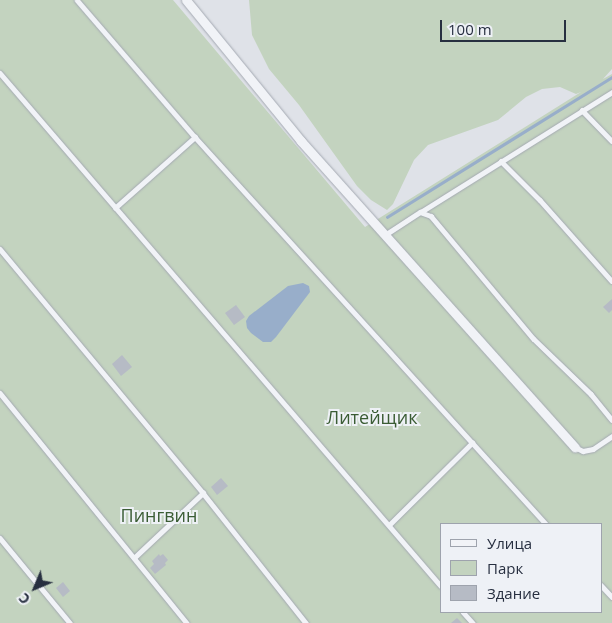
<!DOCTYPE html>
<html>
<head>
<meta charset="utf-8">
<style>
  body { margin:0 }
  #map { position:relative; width:612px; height:623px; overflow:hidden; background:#dfe2e8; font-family:"Open Sans",sans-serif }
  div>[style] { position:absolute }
  .green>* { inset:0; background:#c3d3bf }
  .water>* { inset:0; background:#98aeca }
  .stream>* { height:2.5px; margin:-1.25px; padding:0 1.25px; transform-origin:1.25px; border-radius:1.25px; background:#98aeca }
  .building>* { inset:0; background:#b6bbc5 }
  .roads { filter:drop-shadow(0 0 1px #a4a9b2) drop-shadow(0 0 1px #a4a9b2) }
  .lane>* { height:4.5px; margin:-2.25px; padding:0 2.25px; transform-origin:2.25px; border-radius:2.25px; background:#f1f3f7 }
  .street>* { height:9px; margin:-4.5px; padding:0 4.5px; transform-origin:4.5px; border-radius:4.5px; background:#f1f3f7 }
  span { translate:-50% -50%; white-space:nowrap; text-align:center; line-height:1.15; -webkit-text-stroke:4px #eef1f6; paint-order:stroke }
  .park-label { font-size:18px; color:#3a5c34 }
  .legend { position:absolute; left:440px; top:523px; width:162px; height:90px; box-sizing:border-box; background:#eef1f6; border:1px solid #9ea3ad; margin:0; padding:6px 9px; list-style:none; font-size:15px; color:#272f40 }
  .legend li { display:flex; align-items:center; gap:10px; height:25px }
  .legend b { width:25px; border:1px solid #9ea3ad }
  .north { position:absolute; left:10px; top:563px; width:50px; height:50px; -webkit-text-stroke:4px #eef1f6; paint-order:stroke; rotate:225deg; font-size:14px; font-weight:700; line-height:20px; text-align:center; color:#272f40 }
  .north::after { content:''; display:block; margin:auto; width:18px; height:22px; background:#272f40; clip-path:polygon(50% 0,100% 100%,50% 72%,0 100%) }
  .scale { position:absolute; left:440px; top:20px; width:126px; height:22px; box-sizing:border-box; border:2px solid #272f40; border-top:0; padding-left:6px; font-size:15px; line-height:18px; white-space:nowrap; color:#272f40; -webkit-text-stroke:4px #eef1f6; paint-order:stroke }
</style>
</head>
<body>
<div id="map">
  <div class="green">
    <div style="clip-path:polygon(evenodd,0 0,173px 0,365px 227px,581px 92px,576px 94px,560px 87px,542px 89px,526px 97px,498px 120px,428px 145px,414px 160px,393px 204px,387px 210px,371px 200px,357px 186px,299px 105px,269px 69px,252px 35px,249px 0,612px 0,612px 69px,603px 79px,612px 74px,612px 623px,0 623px,0 0,441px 524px,601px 524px,601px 612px,441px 612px,441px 524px)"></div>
  </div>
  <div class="water">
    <div style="clip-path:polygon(303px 283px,309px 286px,310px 292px,276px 337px,271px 342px,263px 342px,251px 333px,247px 328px,246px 321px,249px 316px,288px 286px)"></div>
  </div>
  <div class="stream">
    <div style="left:387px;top:217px;width:265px;rotate:-31.9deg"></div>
  </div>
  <div class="building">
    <div style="clip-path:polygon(612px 299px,612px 310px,609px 313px,603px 307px)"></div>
    <div style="clip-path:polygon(236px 305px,245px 317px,234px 325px,225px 313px)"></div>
    <div style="clip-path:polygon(122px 355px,132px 367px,121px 376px,112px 364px)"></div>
    <div style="clip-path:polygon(221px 478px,228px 486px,217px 495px,211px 487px)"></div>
    <div style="clip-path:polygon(159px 554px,160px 556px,163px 554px,168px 560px,165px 563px,166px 565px,155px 574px,150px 568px,154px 564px,152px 561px)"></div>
    <div style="clip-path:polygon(63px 582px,70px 591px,63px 597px,56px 588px)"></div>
    <div style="clip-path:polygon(457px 618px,462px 623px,451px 623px)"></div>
  </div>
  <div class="roads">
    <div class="lane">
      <div style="left:77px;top:0;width:181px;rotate:49.3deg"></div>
      <div style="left:195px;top:137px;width:522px;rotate:47.79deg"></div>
      <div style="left:0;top:73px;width:676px;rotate:49.32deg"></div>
      <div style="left:582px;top:110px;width:43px;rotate:45.9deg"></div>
      <div style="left:501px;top:161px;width:55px;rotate:45deg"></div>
      <div style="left:540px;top:200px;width:108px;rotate:48.4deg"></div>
      <div style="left:115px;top:208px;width:107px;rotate:-41.6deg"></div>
      <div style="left:421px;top:212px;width:226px;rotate:-32.1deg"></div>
      <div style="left:385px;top:235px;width:42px;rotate:-33.3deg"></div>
      <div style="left:420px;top:212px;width:12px;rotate:20deg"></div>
      <div style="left:431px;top:216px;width:160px;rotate:50.1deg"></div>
      <div style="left:534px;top:339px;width:79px;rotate:44deg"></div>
      <div style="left:591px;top:394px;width:33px;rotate:51deg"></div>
      <div style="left:0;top:249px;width:317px;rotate:50.2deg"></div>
      <div style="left:203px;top:493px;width:166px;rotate:51.6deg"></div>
      <div style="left:0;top:393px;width:296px;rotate:50.9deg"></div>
      <div style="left:575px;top:447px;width:9px;rotate:27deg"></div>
      <div style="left:583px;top:451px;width:10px;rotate:-11deg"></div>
      <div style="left:593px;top:449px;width:23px;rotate:-34deg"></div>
      <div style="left:389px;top:525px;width:117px;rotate:-44.7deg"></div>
      <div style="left:0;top:538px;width:110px;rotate:50.5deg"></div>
      <div style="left:134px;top:558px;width:95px;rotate:-43.3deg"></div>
      <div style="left:601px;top:585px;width:16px;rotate:47deg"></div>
      <div style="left:463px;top:612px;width:15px;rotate:48deg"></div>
    </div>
    <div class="street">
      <div style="left:186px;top:0;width:182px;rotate:50.8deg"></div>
      <div style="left:301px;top:141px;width:411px;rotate:48.2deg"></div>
    </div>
  </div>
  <div class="park-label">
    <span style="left:372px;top:417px">Литейщик</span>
    <span style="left:159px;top:515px">Пингвин</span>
  </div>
  <ul class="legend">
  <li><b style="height:6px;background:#f1f3f7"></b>Улица</li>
  <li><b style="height:14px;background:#c3d3bf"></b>Парк</li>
  <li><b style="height:14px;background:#b6bbc5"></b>Здание</li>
  </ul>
  <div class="north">С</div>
  <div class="scale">100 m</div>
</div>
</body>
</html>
